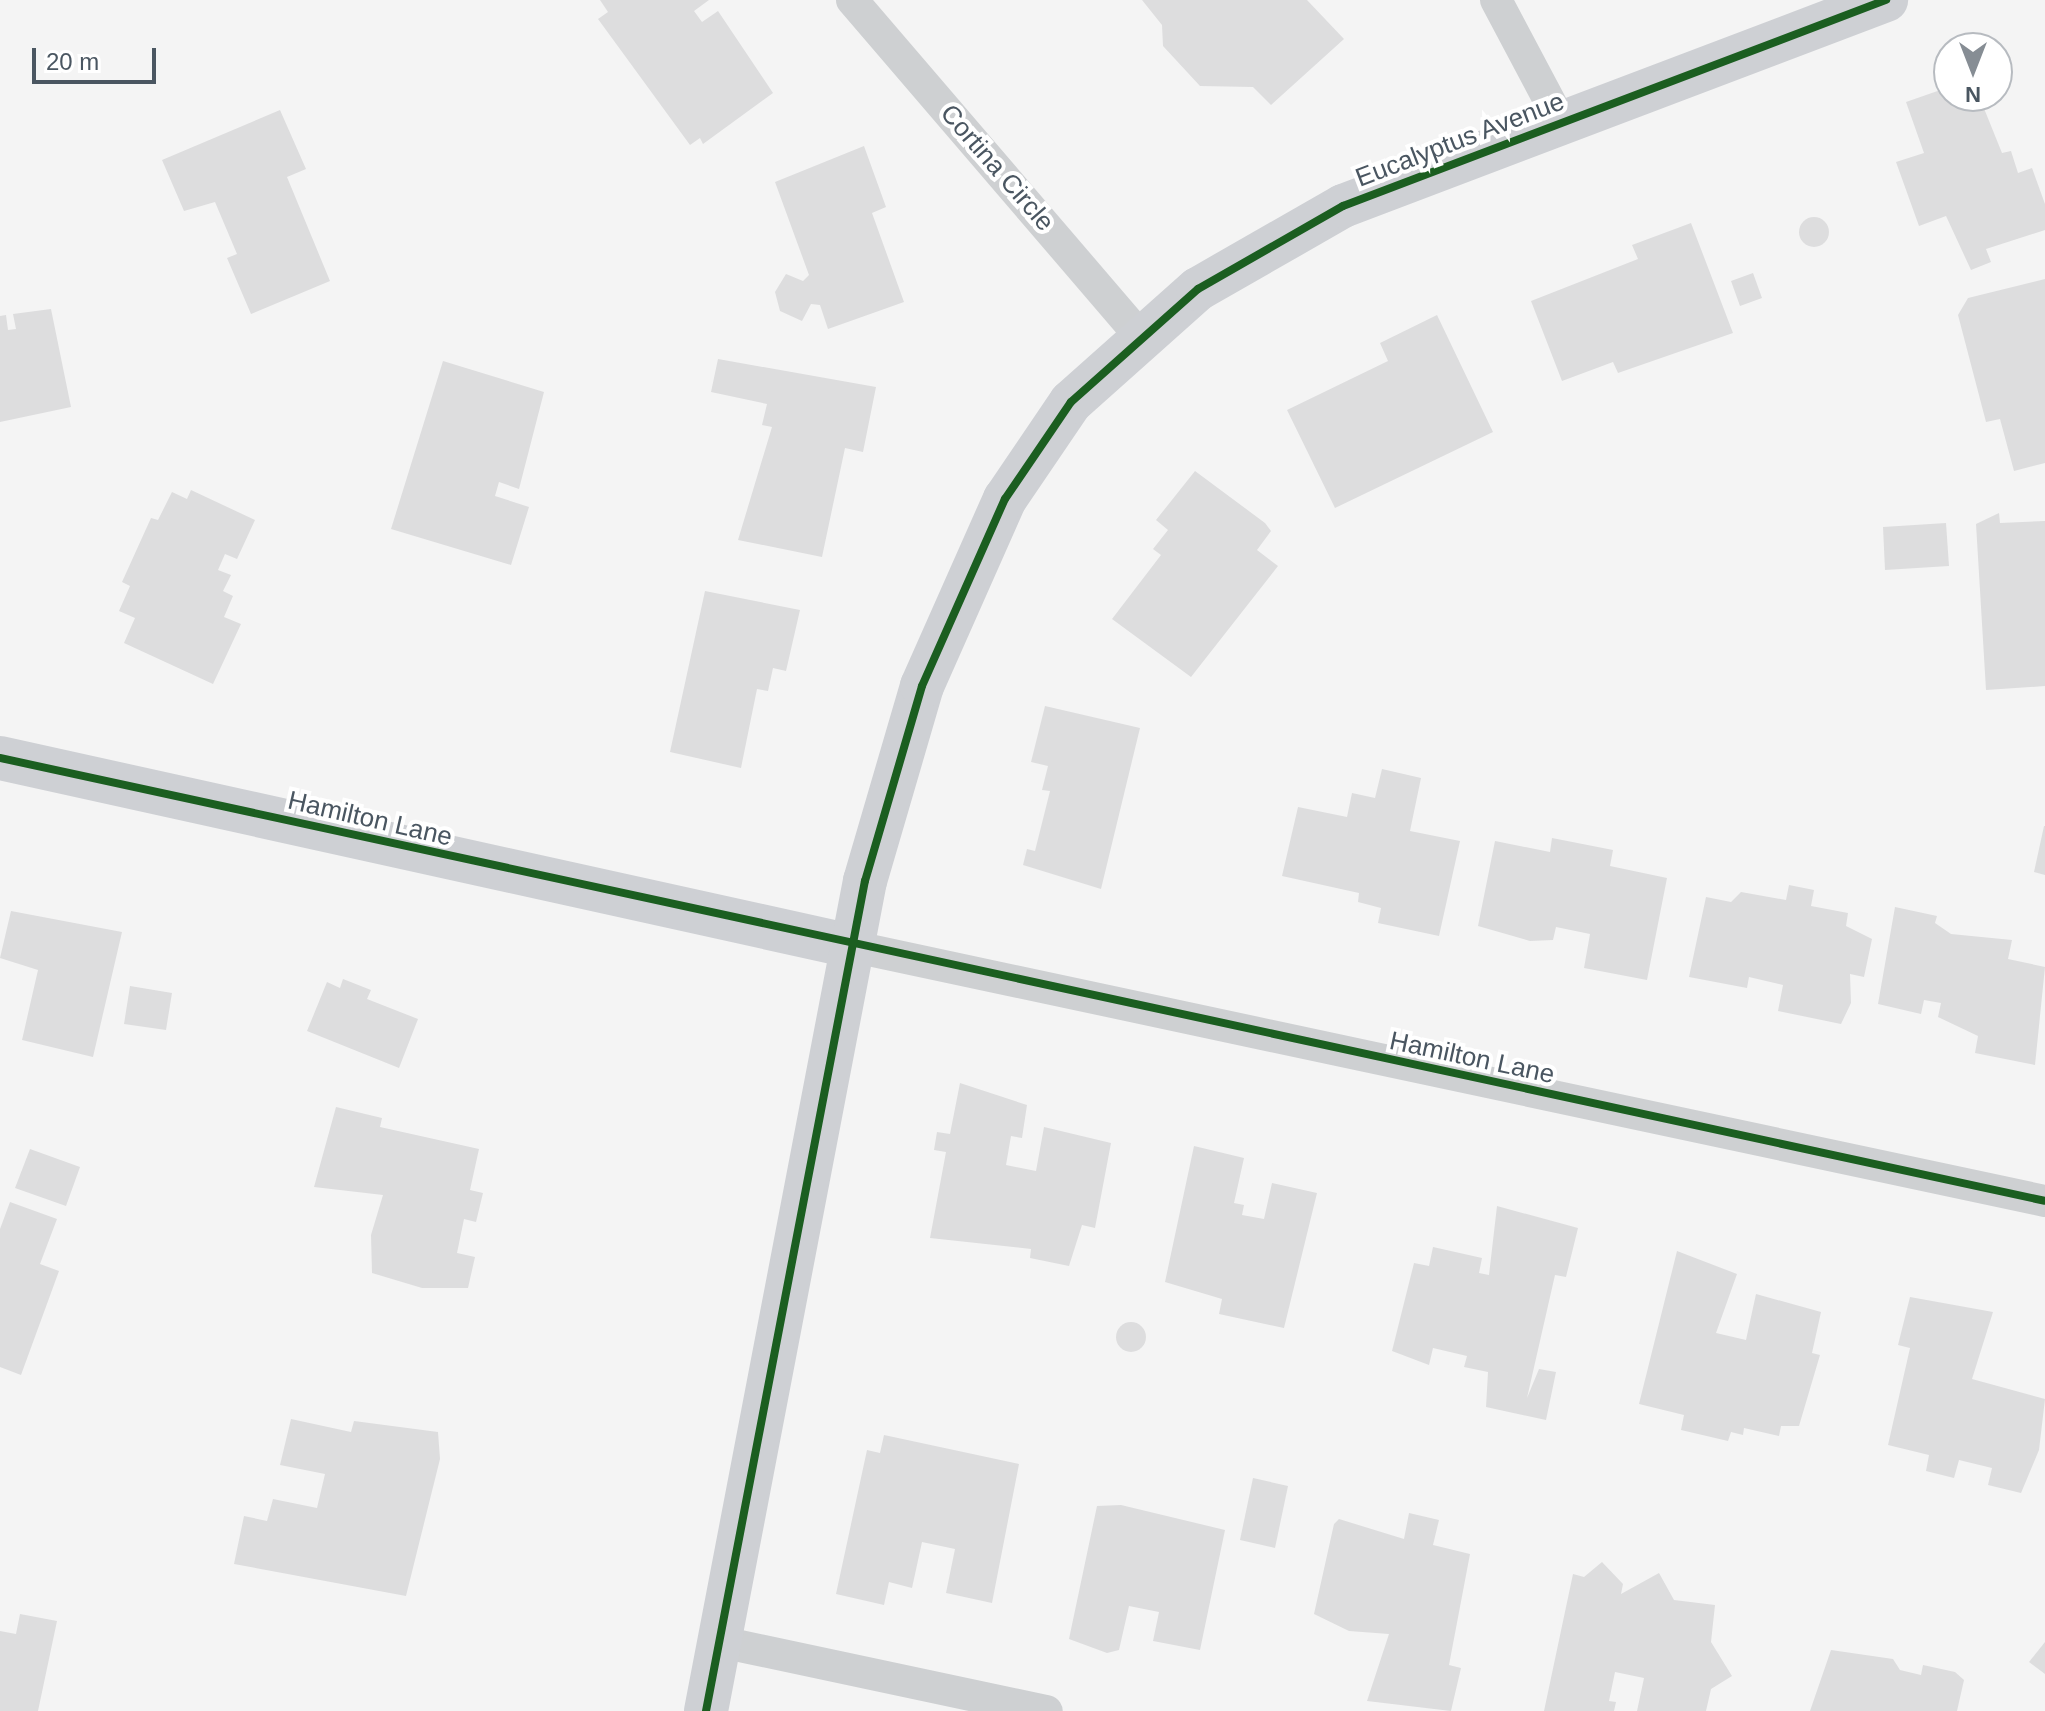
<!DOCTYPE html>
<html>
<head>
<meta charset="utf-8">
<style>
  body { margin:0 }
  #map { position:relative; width:2045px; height:1711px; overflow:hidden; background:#f4f4f4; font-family:Helvetica,sans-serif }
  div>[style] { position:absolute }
  .building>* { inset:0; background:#ddddde }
  .round { border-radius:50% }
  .street>* { height:32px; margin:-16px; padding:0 16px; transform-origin:16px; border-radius:16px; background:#ced0d2 }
  .secondary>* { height:44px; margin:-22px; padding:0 22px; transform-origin:22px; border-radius:22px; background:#ced0d4 }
  .cycleway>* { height:8px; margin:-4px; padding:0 4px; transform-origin:4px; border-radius:4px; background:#1b5e20 }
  span { translate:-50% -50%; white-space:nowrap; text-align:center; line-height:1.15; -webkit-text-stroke:8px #fff; paint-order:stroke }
  .street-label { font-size:26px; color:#4a5661 }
  .north { position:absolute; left:1933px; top:32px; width:80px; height:80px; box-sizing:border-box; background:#fff; border:2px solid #b7bbc0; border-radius:50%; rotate:180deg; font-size:22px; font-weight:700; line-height:32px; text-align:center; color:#4a5661 }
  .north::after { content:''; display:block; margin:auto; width:28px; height:36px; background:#868d94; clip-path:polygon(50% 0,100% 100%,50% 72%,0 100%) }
  .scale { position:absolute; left:32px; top:48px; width:124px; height:36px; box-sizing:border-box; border:4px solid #4a5661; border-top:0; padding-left:10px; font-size:24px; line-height:28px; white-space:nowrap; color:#4a5661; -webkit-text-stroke:6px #fff; paint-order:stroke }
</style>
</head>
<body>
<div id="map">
  <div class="building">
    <div style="clip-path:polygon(600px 0,709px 0,694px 11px,702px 22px,718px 11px,773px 93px,703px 144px,700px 138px,690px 145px,598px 19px,608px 12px)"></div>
    <div style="clip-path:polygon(1142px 0,1307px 0,1344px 39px,1271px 105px,1253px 87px,1200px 86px,1163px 46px,1162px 25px)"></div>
    <div style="clip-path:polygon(1949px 87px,1949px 96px,1979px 96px,2002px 153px,2011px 151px,2018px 173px,2032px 168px,2045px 204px,2045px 230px,1986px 249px,1991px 262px,1971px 270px,1946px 216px,1919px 226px,1896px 162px,1924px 153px,1906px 102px)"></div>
    <div style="clip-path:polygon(280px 110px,306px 169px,287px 177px,330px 281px,251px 314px,227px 258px,237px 254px,215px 202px,184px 211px,162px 160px)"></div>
    <div style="clip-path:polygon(864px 146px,886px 207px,872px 213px,904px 302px,828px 329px,820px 305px,811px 304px,802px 321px,780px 311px,775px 292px,786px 274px,803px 281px,809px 275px,775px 182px)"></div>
    <div class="round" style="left:1799px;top:217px;width:30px;height:30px"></div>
    <div style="clip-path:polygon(1691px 223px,1733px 333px,1618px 373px,1613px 362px,1562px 381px,1531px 301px,1638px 259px,1632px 245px)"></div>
    <div style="clip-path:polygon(1753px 273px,1762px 298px,1740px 306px,1731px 281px)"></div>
    <div style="clip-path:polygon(2045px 279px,2045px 463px,2014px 471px,2000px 419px,1986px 422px,1958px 315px,1968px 298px)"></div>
    <div style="clip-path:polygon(51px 309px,71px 407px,0 422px,0 316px,6px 315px,8px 330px,16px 329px,13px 314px)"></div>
    <div style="clip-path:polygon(1437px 315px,1493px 432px,1335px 508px,1287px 410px,1388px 361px,1380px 343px)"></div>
    <div style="clip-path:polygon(718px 359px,876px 387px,863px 452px,845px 448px,822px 557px,738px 540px,772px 427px,762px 425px,767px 404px,711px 392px)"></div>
    <div style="clip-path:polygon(443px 361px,544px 392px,519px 489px,499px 482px,495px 496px,529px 507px,511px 565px,391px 529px)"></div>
    <div style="clip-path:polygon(1195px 471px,1265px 523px,1271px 531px,1257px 550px,1278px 566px,1191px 677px,1112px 619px,1161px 555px,1153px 549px,1168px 530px,1156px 520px)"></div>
    <div style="clip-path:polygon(191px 490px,255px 520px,237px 559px,225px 554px,218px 570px,231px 575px,223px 591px,233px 596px,224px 617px,241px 624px,213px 684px,124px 643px,135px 618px,119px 611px,130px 586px,122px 582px,151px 518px,158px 520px,172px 492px,187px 499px)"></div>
    <div style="clip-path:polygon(1999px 513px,2000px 523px,2045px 521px,2045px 686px,1986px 690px,1976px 524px)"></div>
    <div style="clip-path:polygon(1946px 523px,1949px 566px,1885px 570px,1883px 527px)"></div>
    <div style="clip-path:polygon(705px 591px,800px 610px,786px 671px,773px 668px,768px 691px,757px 689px,741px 768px,670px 752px)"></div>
    <div style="clip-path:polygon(1045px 706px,1140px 728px,1101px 889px,1023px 865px,1027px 849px,1035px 851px,1050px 791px,1042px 790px,1048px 766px,1031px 762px)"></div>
    <div style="clip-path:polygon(1382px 769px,1421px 778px,1410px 831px,1460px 841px,1439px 936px,1378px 923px,1381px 908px,1358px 902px,1359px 893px,1282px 876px,1298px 807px,1347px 817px,1352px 793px,1375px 798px)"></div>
    <div style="clip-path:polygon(2044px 826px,2045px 826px,2045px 875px,2034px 872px)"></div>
    <div style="clip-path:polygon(1552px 838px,1613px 850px,1610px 866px,1667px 878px,1647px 980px,1584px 968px,1590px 934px,1556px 927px,1553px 940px,1530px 941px,1478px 926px,1495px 841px,1550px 852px)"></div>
    <div style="clip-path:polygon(1789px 885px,1814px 890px,1811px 906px,1848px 913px,1846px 926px,1872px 939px,1864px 977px,1850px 974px,1851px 1003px,1841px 1024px,1778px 1011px,1783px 985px,1749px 977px,1747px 988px,1689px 977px,1706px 897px,1731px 902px,1741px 892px,1786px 900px)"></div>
    <div style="clip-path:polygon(1895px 907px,1937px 916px,1935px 923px,1951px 934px,2012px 940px,2008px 959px,2045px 967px,2035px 1065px,1975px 1053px,1978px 1036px,1938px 1017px,1941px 1003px,1924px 1000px,1921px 1014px,1878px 1004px)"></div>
    <div style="clip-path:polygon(11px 911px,122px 932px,93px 1057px,22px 1040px,38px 970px,0 958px)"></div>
    <div style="clip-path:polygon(343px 979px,371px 990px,367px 999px,418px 1019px,399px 1068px,307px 1031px,327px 982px,340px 988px)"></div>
    <div style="clip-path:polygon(130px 986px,172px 993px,166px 1030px,124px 1024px)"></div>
    <div style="clip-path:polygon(960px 1083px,1027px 1105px,1022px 1138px,1011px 1136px,1006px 1165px,1036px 1171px,1044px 1127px,1111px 1143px,1095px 1228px,1082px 1225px,1069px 1266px,1030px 1258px,1031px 1249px,930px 1238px,946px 1152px,934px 1150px,937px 1132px,950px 1134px)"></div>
    <div style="clip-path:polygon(336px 1107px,382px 1118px,380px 1127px,479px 1149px,470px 1190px,483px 1193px,476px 1222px,464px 1219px,457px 1253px,475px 1257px,468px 1288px,422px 1288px,372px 1273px,371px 1235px,383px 1195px,314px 1187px)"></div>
    <div style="clip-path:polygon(1194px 1146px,1244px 1158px,1234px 1203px,1244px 1205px,1242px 1215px,1264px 1219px,1272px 1183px,1317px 1193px,1284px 1328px,1219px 1314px,1222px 1299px,1165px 1282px)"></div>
    <div style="clip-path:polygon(30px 1149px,80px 1167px,66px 1206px,15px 1188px)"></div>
    <div style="clip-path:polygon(10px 1202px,57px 1219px,40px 1264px,59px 1271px,21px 1375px,0 1367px,0 1229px)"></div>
    <div style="clip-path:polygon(1497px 1206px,1578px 1228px,1566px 1277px,1555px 1275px,1527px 1398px,1539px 1369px,1556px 1372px,1546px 1420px,1486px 1407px,1488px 1372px,1464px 1367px,1467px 1356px,1433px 1348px,1429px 1365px,1392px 1351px,1414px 1263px,1429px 1266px,1433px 1247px,1482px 1258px,1479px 1273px,1489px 1275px)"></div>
    <div style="clip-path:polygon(1677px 1251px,1737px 1274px,1716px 1333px,1746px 1340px,1756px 1294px,1821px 1312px,1812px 1353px,1820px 1355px,1799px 1426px,1781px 1426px,1779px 1436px,1744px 1428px,1743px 1435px,1731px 1432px,1728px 1441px,1681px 1430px,1684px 1415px,1639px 1404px)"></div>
    <div style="clip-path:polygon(1910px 1297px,1993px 1312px,1972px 1379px,2045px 1399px,2039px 1450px,2021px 1493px,1988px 1485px,1992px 1468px,1959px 1460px,1954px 1478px,1926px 1471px,1929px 1455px,1888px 1445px,1910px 1348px,1898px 1345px)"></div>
    <div class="round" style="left:1116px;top:1322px;width:30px;height:30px"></div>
    <div style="clip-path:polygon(291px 1419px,351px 1432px,354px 1421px,438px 1432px,440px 1459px,406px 1596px,234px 1564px,244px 1516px,267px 1521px,273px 1499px,317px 1508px,325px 1474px,280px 1465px)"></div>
    <div style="clip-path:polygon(884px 1435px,1019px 1464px,992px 1603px,946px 1593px,955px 1549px,922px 1542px,912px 1588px,889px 1582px,884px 1605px,836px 1594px,867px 1450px,880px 1453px)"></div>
    <div style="clip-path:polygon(1253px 1478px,1288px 1486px,1275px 1548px,1240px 1540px)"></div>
    <div style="clip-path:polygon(1121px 1505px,1225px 1530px,1200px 1650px,1153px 1641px,1159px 1612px,1129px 1606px,1119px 1650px,1107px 1653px,1069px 1639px,1097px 1506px)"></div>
    <div style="clip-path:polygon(1409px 1513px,1439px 1520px,1433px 1545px,1470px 1554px,1449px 1665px,1461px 1668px,1451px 1711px,1367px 1701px,1389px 1634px,1349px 1631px,1314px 1614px,1334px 1524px,1339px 1519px,1404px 1539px)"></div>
    <div style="clip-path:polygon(1602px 1562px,1623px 1584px,1621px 1594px,1659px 1573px,1674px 1600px,1715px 1605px,1711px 1642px,1732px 1676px,1711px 1689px,1706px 1711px,1637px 1711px,1644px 1678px,1615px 1672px,1609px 1701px,1616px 1702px,1614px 1711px,1544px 1711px,1573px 1574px,1584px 1577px)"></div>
    <div style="clip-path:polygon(20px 1614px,57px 1621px,38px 1711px,0 1711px,0 1631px,16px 1634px)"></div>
    <div style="clip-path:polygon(2045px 1642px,2045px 1674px,2029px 1662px)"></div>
    <div style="clip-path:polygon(1831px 1650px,1893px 1659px,1900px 1670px,1921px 1675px,1923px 1665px,1955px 1672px,1964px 1680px,1957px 1711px,1810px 1711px)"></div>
  </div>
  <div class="street">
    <div style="left:852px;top:0;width:444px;rotate:49.4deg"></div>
    <div style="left:1496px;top:0;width:139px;rotate:62.1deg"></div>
    <div style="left:855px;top:947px;width:1217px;rotate:12.05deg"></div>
    <div style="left:721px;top:1642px;width:333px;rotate:12deg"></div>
  </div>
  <div class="secondary">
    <div style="left:0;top:758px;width:876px;rotate:12.46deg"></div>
    <div style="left:706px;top:1711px;width:845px;rotate:-79.16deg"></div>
    <div style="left:865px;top:881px;width:203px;rotate:-73.7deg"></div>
    <div style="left:922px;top:686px;width:205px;rotate:-66.1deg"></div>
    <div style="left:1005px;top:499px;width:117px;rotate:-55.8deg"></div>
    <div style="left:1071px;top:402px;width:170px;rotate:-41.7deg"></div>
    <div style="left:1198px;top:289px;width:167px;rotate:-29.8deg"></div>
    <div style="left:1343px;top:206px;width:581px;rotate:-20.78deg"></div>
  </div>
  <div class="cycleway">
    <div style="left:0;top:758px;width:2092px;rotate:12.22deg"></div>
    <div style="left:706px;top:1711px;width:845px;rotate:-79.16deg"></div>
    <div style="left:865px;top:881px;width:203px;rotate:-73.7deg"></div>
    <div style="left:922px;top:686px;width:205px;rotate:-66.1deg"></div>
    <div style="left:1005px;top:499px;width:117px;rotate:-55.8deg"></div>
    <div style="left:1071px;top:402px;width:170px;rotate:-41.7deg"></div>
    <div style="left:1198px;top:289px;width:167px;rotate:-29.8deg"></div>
    <div style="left:1343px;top:206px;width:581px;rotate:-20.78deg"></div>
  </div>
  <div class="street-label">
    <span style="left:1460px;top:140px;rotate:-21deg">Eucalyptus Avenue</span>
    <span style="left:997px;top:168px;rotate:49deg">Cortina Circle</span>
    <span style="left:370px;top:819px;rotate:13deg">Hamilton Lane</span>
    <span style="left:1472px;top:1058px;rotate:12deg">Hamilton Lane</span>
  </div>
  <div class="north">N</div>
  <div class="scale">20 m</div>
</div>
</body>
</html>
